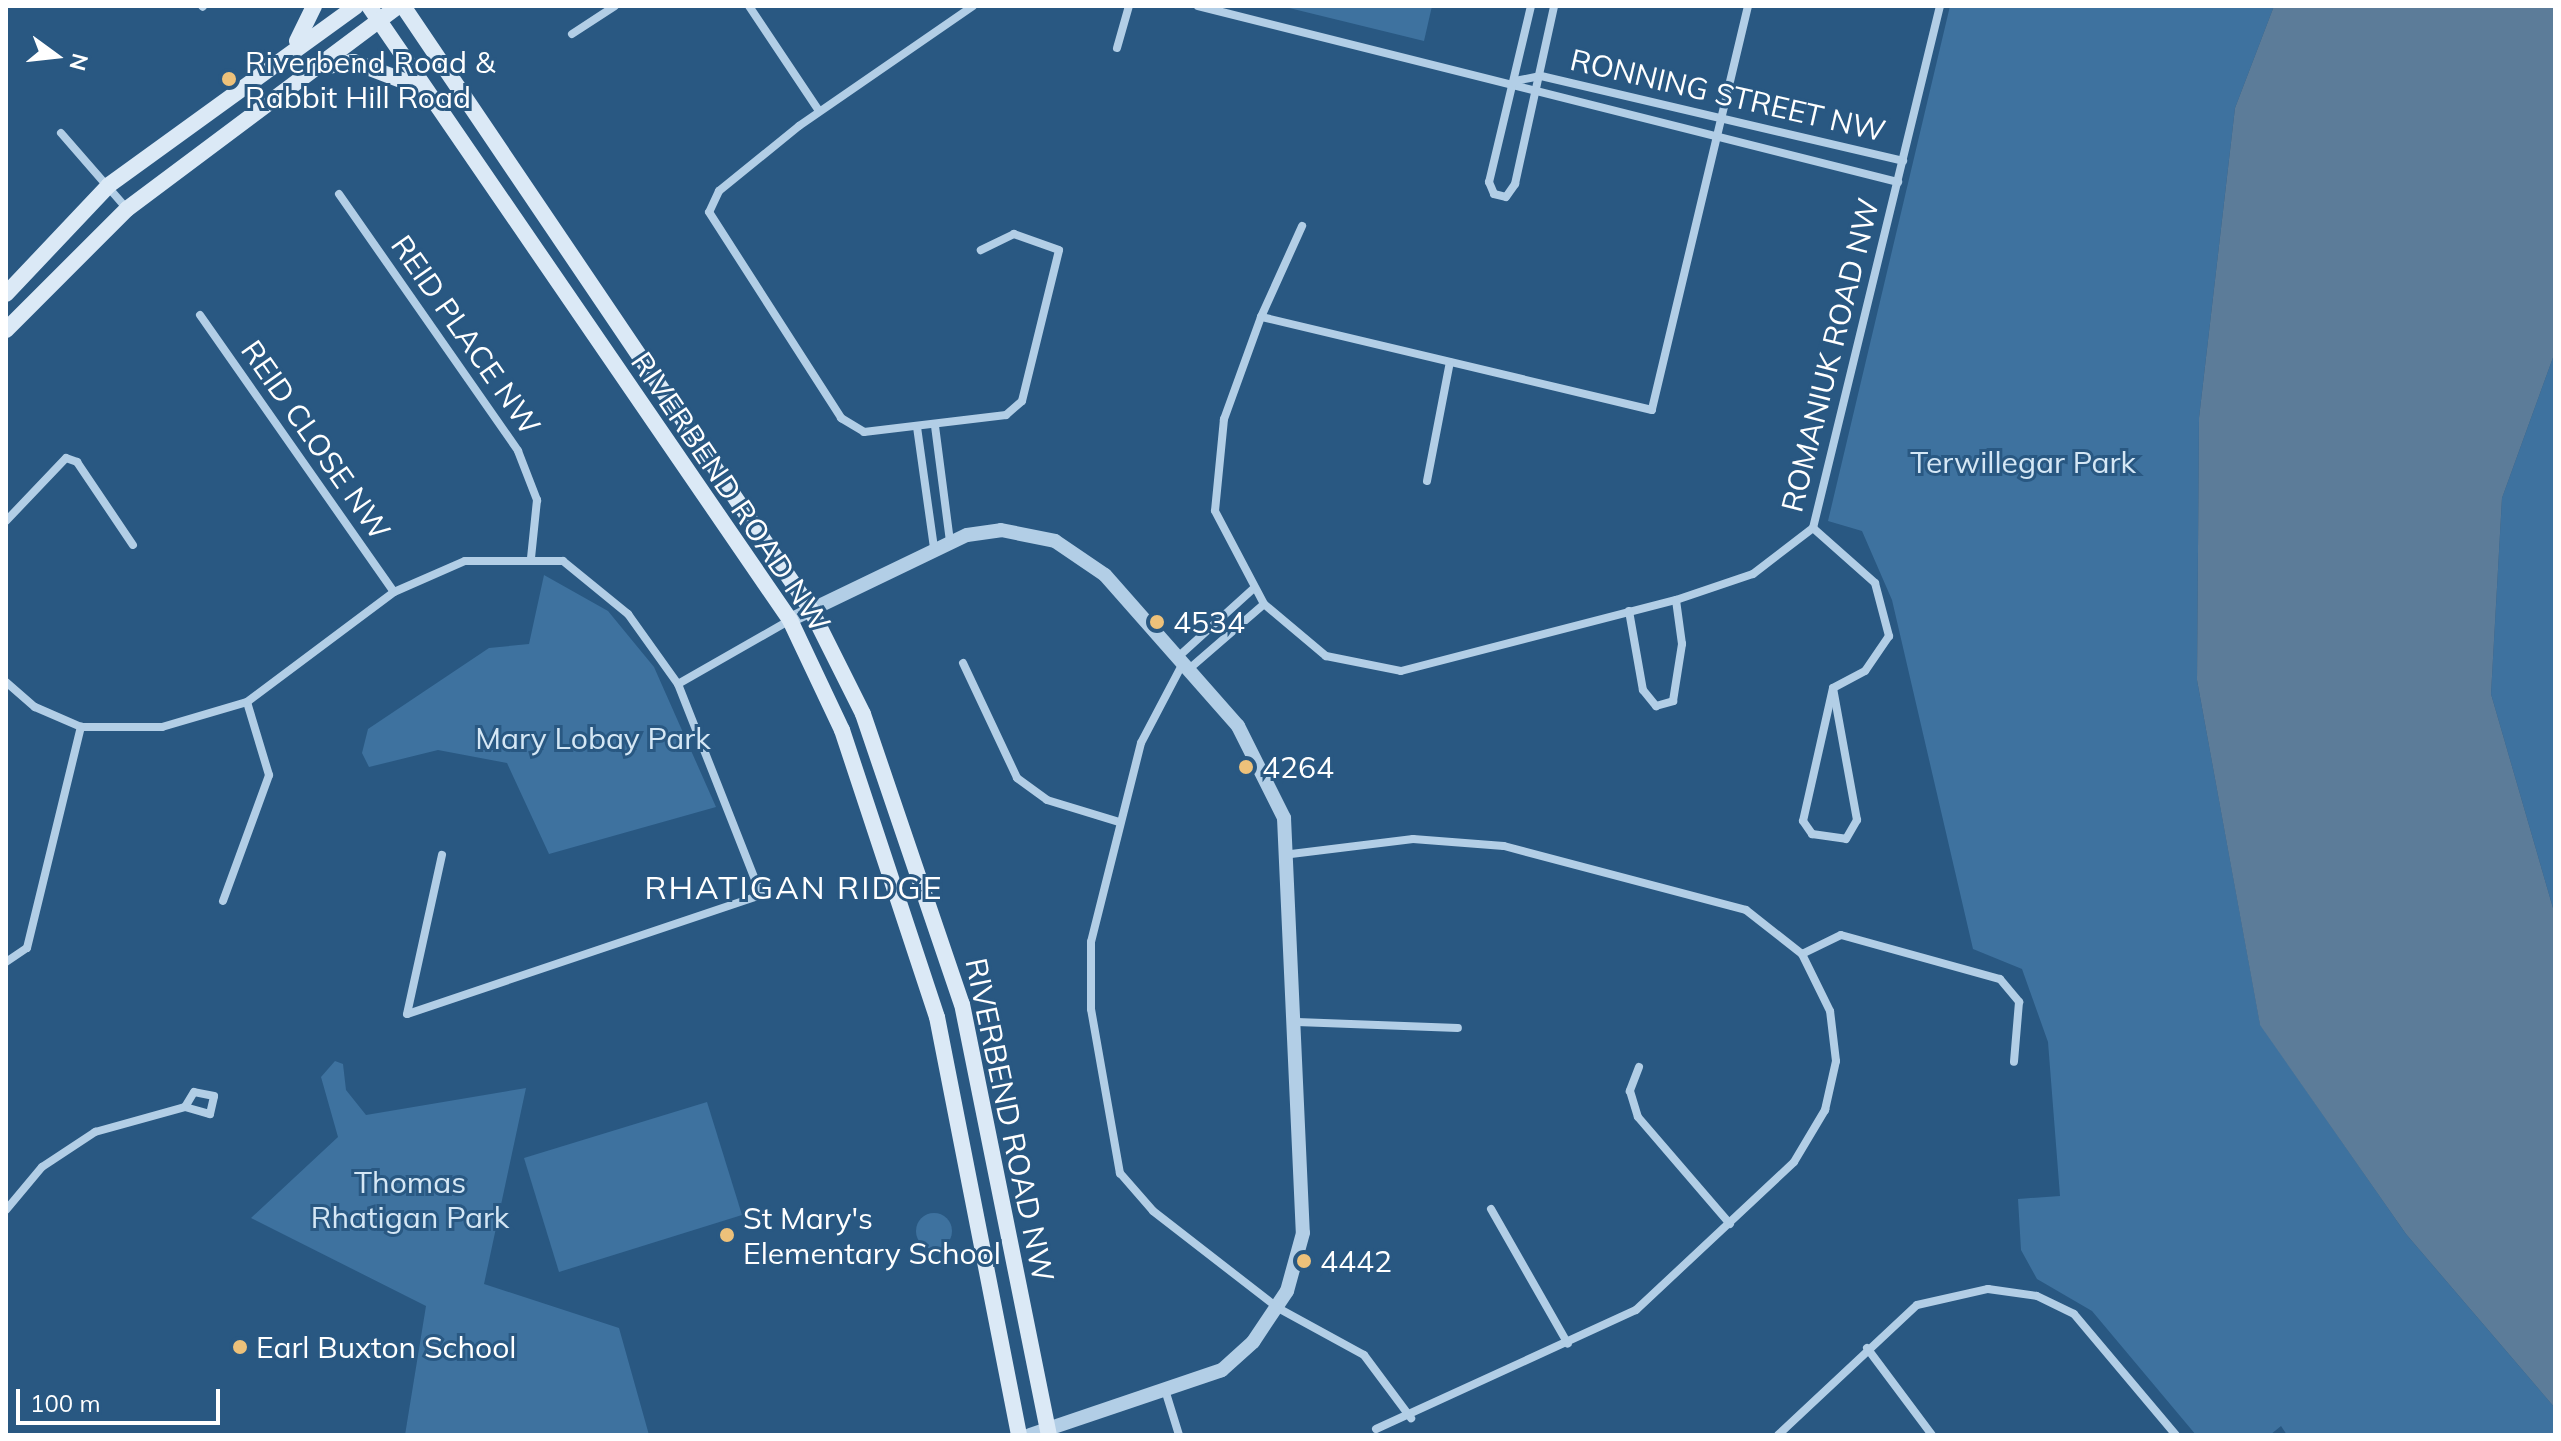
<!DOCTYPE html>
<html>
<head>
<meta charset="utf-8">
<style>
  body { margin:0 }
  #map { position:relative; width:2561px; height:1441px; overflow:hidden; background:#295882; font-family:Mulish,sans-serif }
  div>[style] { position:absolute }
  .green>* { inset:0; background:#3e729f }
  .round { border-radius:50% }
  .water>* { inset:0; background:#5c7c99 }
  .minor>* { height:8px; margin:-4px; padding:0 4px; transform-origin:4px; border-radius:4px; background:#b2cee6 }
  .tertiary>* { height:14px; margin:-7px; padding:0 7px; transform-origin:7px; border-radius:7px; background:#b2cee6 }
  .secondary>* { height:16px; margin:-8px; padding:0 8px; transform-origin:8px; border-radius:8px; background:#dbe9f6 }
  .dots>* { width:22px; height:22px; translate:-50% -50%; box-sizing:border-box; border:4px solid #295882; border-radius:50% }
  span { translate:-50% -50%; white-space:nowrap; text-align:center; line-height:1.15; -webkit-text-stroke:6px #295882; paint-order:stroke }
  .poi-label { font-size:30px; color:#fff }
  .left { translate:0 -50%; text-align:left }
  .street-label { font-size:30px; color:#fff }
  .park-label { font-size:30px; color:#d5e7f5 }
  .neighbourhood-label { font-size:32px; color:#fff; letter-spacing:2px }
  .frame { position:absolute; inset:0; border:8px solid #fff; pointer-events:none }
  .north { position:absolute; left:16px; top:16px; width:80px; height:80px; -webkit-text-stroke:6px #295882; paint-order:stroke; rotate:105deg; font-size:22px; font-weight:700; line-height:32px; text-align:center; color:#fff }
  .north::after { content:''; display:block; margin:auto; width:28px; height:36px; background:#fff; clip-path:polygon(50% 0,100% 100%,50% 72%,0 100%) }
  .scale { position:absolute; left:16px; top:1389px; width:204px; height:36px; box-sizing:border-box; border:4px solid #fff; border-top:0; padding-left:10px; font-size:24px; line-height:28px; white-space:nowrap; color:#fff; -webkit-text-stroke:6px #295882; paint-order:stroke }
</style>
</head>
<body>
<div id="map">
  <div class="green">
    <div style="clip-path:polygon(1281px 6px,1432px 6px,1424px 41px)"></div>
    <div style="clip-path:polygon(1950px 6px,2274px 6px,2235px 108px,2199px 418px,2197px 680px,2260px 1024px,2406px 1234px,2555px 1408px,2555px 1435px,2287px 1435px,2281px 1426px,2270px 1435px,2196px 1435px,2092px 1311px,2037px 1279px,2021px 1250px,2018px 1199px,2060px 1196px,2048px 1042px,2022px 969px,1973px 949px,1892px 600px,1862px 531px,1828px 521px)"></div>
    <div style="clip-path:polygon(2555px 352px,2555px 915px,2491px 694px,2502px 498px)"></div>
    <div style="clip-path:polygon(544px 575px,608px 611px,654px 667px,716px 807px,549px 854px,507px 763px,438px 750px,369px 767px,362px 753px,368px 729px,489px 648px,529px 644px)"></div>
    <div style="clip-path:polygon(335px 1061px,343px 1064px,346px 1090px,366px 1115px,526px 1088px,484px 1284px,619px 1328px,649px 1435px,405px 1435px,426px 1306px,251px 1218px,338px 1137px,321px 1077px)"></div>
    <div style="clip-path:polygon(707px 1102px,742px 1215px,559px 1272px,524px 1158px)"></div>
    <div class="round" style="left:916px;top:1213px;width:36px;height:36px"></div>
  </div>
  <div class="water">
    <div style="clip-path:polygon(2274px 6px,2555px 6px,2555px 352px,2502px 498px,2491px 694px,2555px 915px,2555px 1408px,2406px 1234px,2260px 1025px,2197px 680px,2199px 418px,2235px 108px)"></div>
  </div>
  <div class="minor">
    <div style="left:202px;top:6px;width:1px;rotate:45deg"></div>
    <div style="left:749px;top:6px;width:126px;rotate:56.3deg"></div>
    <div style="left:973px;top:6px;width:211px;rotate:145.4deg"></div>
    <div style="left:799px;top:126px;width:103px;rotate:140.9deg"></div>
    <div style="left:719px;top:191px;width:23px;rotate:115deg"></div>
    <div style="left:709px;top:212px;width:245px;rotate:57.3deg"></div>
    <div style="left:841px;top:418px;width:27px;rotate:31deg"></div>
    <div style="left:864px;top:432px;width:143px;rotate:-6.8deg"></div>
    <div style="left:1006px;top:415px;width:21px;rotate:-41deg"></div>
    <div style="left:1022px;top:401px;width:155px;rotate:-76.2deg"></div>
    <div style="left:1059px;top:250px;width:48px;rotate:-160.4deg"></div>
    <div style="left:1014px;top:234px;width:37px;rotate:154deg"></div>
    <div style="left:1198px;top:6px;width:722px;rotate:14.11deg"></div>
    <div style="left:1531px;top:6px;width:181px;rotate:103.4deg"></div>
    <div style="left:1489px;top:182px;width:13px;rotate:67deg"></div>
    <div style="left:1494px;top:194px;width:12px;rotate:14deg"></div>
    <div style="left:1506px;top:197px;width:16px;rotate:-55deg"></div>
    <div style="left:1515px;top:184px;width:182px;rotate:-77.6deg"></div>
    <div style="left:1748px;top:6px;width:415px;rotate:103.4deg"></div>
    <div style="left:1652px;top:410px;width:402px;rotate:-166.6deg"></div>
    <div style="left:1261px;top:317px;width:109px;rotate:109.9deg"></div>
    <div style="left:1224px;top:419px;width:92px;rotate:95.6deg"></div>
    <div style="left:1215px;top:511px;width:105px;rotate:62.2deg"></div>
    <div style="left:1264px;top:604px;width:81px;rotate:40deg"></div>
    <div style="left:1326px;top:656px;width:76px;rotate:11.3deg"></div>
    <div style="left:1401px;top:671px;width:284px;rotate:-14.5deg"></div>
    <div style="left:1676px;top:600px;width:81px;rotate:-18.7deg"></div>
    <div style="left:1753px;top:574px;width:76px;rotate:-37.5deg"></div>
    <div style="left:1813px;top:528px;width:537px;rotate:-76.33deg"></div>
    <div style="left:572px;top:34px;width:51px;rotate:-33.1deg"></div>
    <div style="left:1117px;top:48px;width:44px;rotate:-74.1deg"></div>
    <div style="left:1515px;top:81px;width:26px;rotate:-11deg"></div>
    <div style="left:1541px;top:76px;width:372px;rotate:13.2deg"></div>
    <div style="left:61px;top:133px;width:101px;rotate:49deg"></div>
    <div style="left:339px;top:194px;width:313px;rotate:55.1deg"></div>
    <div style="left:518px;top:451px;width:53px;rotate:68.8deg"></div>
    <div style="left:537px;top:500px;width:58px;rotate:95.9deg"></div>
    <div style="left:200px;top:315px;width:338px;rotate:55deg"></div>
    <div style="left:1261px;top:317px;width:100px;rotate:-65.7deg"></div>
    <div style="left:935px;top:426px;width:116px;rotate:82.6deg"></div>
    <div style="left:917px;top:427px;width:122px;rotate:82deg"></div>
    <div style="left:1427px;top:481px;width:121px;rotate:-79.1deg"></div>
    <div style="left:6px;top:521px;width:87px;rotate:-46.4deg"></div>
    <div style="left:66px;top:458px;width:12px;rotate:20deg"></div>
    <div style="left:77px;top:462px;width:100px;rotate:56deg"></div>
    <div style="left:1813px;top:528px;width:83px;rotate:41.6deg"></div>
    <div style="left:1875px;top:583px;width:55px;rotate:75.2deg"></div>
    <div style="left:1889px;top:636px;width:42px;rotate:124.4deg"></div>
    <div style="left:1865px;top:671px;width:36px;rotate:152deg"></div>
    <div style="left:1833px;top:688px;width:136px;rotate:102.7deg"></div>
    <div style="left:1803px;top:821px;width:16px;rotate:55deg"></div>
    <div style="left:1812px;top:834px;width:34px;rotate:8deg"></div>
    <div style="left:1846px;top:839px;width:22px;rotate:-60deg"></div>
    <div style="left:1857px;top:820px;width:134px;rotate:-100.3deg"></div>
    <div style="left:1629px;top:611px;width:80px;rotate:80deg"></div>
    <div style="left:1643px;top:690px;width:21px;rotate:51deg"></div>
    <div style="left:1656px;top:706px;width:18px;rotate:-16deg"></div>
    <div style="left:1673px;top:701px;width:58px;rotate:-81deg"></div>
    <div style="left:1682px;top:644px;width:44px;rotate:-97.8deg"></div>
    <div style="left:1178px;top:657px;width:101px;rotate:-42.2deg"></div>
    <div style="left:963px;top:663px;width:127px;rotate:64.8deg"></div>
    <div style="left:1017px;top:778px;width:37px;rotate:36deg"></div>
    <div style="left:1047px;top:800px;width:75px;rotate:17deg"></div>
    <div style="left:1183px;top:663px;width:90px;rotate:117.7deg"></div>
    <div style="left:1141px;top:743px;width:205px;rotate:104.1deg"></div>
    <div style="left:1091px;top:942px;width:67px;rotate:90deg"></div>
    <div style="left:1091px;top:1009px;width:167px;rotate:80deg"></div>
    <div style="left:1120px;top:1173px;width:50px;rotate:49deg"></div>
    <div style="left:1153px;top:1211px;width:158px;rotate:37.8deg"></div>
    <div style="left:1278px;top:1308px;width:98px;rotate:28.7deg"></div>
    <div style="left:1364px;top:1355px;width:79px;rotate:53.3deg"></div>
    <div style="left:1189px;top:669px;width:99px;rotate:-40.9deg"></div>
    <div style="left:6px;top:682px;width:38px;rotate:41deg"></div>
    <div style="left:35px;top:707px;width:50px;rotate:23.5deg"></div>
    <div style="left:81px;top:727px;width:81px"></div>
    <div style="left:162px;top:727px;width:89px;rotate:-16.4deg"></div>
    <div style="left:247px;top:702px;width:184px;rotate:-36.8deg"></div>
    <div style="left:394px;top:592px;width:77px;rotate:-23.6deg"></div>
    <div style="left:465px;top:561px;width:98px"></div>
    <div style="left:563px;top:561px;width:84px;rotate:39.2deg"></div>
    <div style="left:628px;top:614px;width:86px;rotate:54.5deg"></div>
    <div style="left:678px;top:684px;width:227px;rotate:68.5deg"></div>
    <div style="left:761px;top:895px;width:373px;rotate:161.4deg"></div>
    <div style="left:407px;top:1014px;width:163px;rotate:-77.6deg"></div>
    <div style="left:678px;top:684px;width:129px;rotate:-29.7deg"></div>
    <div style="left:1291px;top:854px;width:123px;rotate:-7deg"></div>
    <div style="left:1413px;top:839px;width:91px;rotate:4.4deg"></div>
    <div style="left:1504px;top:846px;width:250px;rotate:14.8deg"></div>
    <div style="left:1746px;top:910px;width:71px;rotate:38.2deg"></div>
    <div style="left:1802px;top:954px;width:43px;rotate:-26deg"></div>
    <div style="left:1841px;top:935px;width:165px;rotate:15.5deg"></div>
    <div style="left:2000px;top:979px;width:30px;rotate:50deg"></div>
    <div style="left:2019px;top:1002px;width:60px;rotate:94.8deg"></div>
    <div style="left:223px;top:901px;width:134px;rotate:-69.9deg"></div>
    <div style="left:269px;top:775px;width:76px;rotate:-106.8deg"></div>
    <div style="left:6px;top:962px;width:25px;rotate:-34deg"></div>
    <div style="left:27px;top:948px;width:228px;rotate:-76.3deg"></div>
    <div style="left:1297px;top:1022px;width:161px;rotate:2.1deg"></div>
    <div style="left:1639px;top:1067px;width:26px;rotate:111deg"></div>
    <div style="left:1630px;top:1091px;width:27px;rotate:73deg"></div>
    <div style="left:1638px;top:1117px;width:141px;rotate:49.3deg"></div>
    <div style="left:1491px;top:1209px;width:155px;rotate:60.3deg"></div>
    <div style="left:6px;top:1210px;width:56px;rotate:-50.1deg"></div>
    <div style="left:42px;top:1167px;width:64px;rotate:-33.4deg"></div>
    <div style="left:95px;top:1132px;width:93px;rotate:-15.5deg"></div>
    <div style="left:185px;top:1107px;width:26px;rotate:16deg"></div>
    <div style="left:210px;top:1114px;width:18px;rotate:-77deg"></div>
    <div style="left:214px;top:1096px;width:20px;rotate:-169deg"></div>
    <div style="left:194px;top:1092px;width:17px;rotate:121deg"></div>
    <div style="left:1867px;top:1348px;width:109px;rotate:53.2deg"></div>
    <div style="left:1166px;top:1393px;width:44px;rotate:72.8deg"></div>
    <div style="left:1376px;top:1429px;width:286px;rotate:-24.6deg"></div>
    <div style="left:1636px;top:1310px;width:216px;rotate:-43.1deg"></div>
    <div style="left:1794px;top:1162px;width:61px;rotate:-59.2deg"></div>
    <div style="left:1825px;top:1110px;width:50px;rotate:-77.3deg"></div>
    <div style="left:1836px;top:1061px;width:50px;rotate:-96.8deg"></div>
    <div style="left:1830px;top:1011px;width:64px;rotate:-116.2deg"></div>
    <div style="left:1778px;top:1435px;width:190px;rotate:-43.1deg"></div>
    <div style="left:1917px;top:1305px;width:73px;rotate:-12.7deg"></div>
    <div style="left:1988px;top:1289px;width:49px;rotate:8.1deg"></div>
    <div style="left:2037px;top:1296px;width:41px;rotate:25.9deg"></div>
    <div style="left:2074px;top:1314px;width:158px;rotate:49.9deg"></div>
  </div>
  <div class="tertiary">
    <div style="left:790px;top:620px;width:196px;rotate:-25.7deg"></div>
    <div style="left:967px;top:535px;width:34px;rotate:-8deg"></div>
    <div style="left:1001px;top:530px;width:55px;rotate:11.5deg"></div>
    <div style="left:1055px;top:541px;width:60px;rotate:34.2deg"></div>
    <div style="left:1105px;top:575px;width:201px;rotate:48.6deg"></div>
    <div style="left:1238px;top:726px;width:103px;rotate:63.4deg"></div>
    <div style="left:1284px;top:818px;width:415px;rotate:87.4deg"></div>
    <div style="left:1303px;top:1233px;width:60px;rotate:105.4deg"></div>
    <div style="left:1287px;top:1291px;width:61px;rotate:123.7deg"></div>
    <div style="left:1253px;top:1342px;width:42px;rotate:137.9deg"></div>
    <div style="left:1222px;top:1370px;width:203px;rotate:161.3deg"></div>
  </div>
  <div class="secondary">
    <div style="left:369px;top:6px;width:744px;rotate:55.56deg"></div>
    <div style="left:790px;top:620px;width:122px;rotate:64.7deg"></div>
    <div style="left:842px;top:730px;width:302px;rotate:71.7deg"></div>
    <div style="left:937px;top:1017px;width:426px;rotate:78.9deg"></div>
    <div style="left:403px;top:6px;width:729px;rotate:55.96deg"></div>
    <div style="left:811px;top:610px;width:116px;rotate:63.4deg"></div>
    <div style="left:863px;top:714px;width:306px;rotate:71.2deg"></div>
    <div style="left:962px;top:1004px;width:440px;rotate:78.6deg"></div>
    <div style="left:297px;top:41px;width:39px;rotate:-64deg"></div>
    <div style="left:315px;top:68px;width:39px;rotate:-9deg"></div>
    <div style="left:354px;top:62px;width:73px;rotate:20.9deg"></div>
    <div style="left:6px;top:294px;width:150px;rotate:-46.6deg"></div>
    <div style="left:109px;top:185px;width:305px;rotate:-35.9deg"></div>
    <div style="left:6px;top:330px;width:171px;rotate:-45deg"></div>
    <div style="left:127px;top:209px;width:339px;rotate:-36.8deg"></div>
  </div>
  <div class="dots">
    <div style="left:229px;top:79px;background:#edc17a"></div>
    <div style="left:1157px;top:622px;background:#edc17a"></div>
    <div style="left:1246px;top:767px;background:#edc17a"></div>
    <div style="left:727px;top:1235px;background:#edc17a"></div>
    <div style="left:1304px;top:1261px;background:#edc17a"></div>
    <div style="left:240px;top:1347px;background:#edc17a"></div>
  </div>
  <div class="poi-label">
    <span class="left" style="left:245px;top:79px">Riverbend Road &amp;<br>Rabbit Hill Road</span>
    <span class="left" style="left:1173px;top:622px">4534</span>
    <span class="left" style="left:1262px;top:767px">4264</span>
    <span class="left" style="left:743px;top:1235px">St Mary's<br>Elementary School</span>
    <span class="left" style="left:1320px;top:1261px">4442</span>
    <span class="left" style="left:256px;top:1347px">Earl Buxton School</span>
  </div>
  <div class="street-label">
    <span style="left:1728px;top:95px;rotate:13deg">RONNING STREET NW</span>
    <span style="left:466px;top:335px;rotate:55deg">REID PLACE NW</span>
    <span style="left:1830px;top:355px;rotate:-76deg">ROMANIUK ROAD NW</span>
    <span style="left:316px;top:440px;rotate:55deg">REID CLOSE NW</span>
    <span style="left:731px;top:492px;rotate:56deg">RIVERBEND ROAD NW</span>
    <span style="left:1010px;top:1120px;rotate:78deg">RIVERBEND ROAD NW</span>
  </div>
  <div class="park-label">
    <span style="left:2023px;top:462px">Terwillegar Park</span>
    <span style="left:593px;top:738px">Mary Lobay Park</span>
    <span style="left:410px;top:1199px">Thomas<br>Rhatigan Park</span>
  </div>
  <div class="neighbourhood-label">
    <span style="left:794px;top:887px">RHATIGAN RIDGE</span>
  </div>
  <div class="frame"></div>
  <div class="north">N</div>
  <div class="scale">100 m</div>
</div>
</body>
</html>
